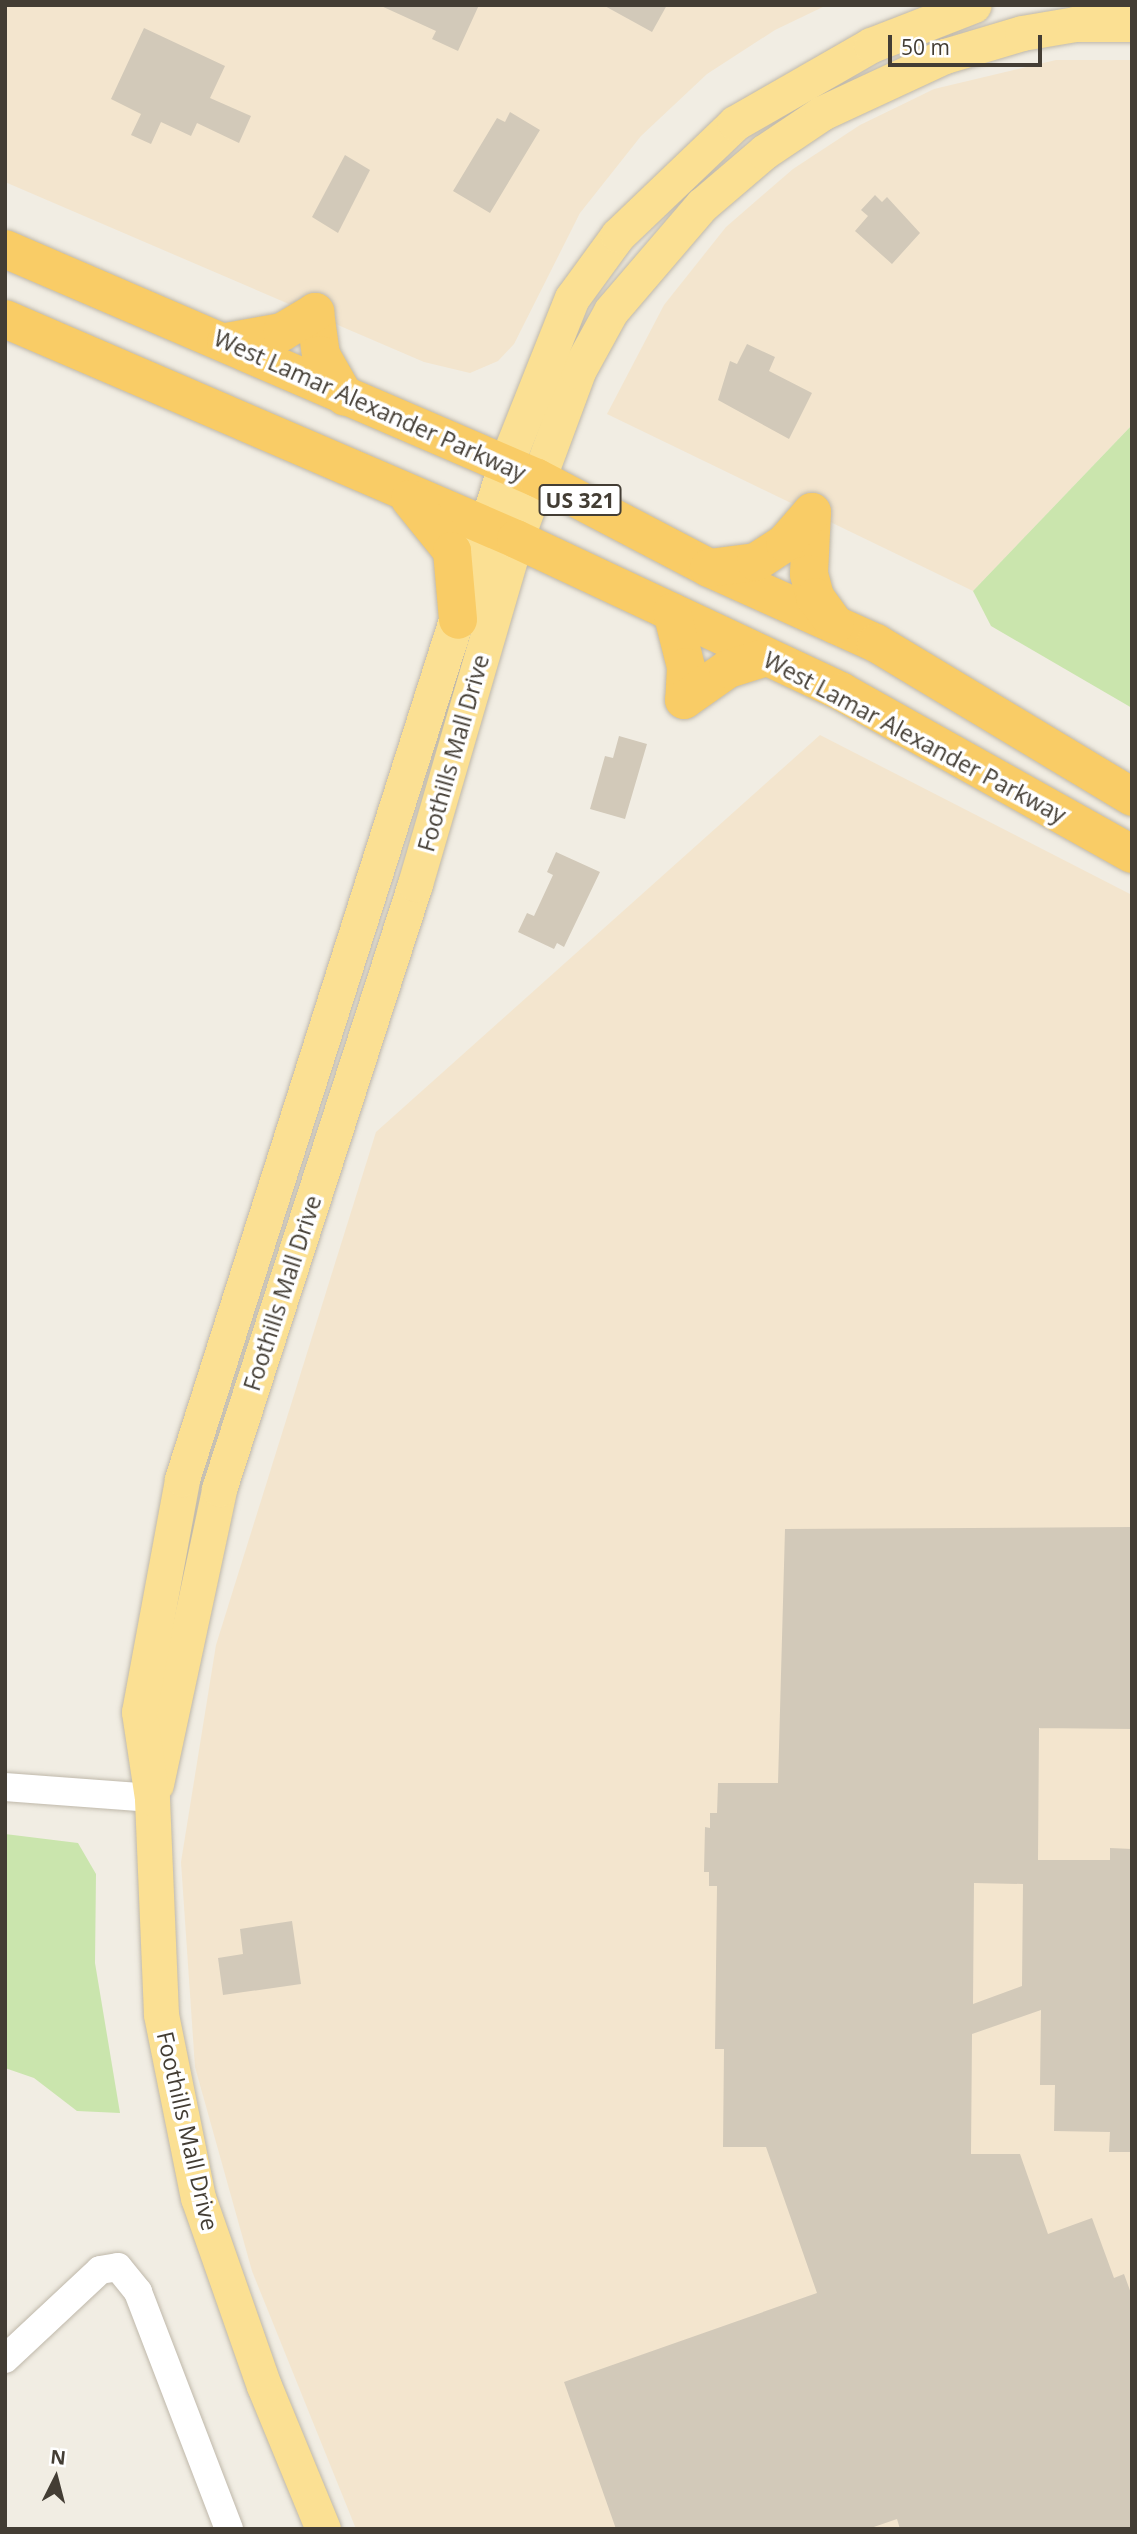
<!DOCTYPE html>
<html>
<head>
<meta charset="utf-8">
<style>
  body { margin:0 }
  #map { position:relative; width:1137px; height:2534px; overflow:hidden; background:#f1ede3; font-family:"Open Sans",sans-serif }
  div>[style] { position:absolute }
  .commercial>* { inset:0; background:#f3e5ce }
  .green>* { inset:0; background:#cae5ad }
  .building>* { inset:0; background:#d2c9b9 }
  .roads { filter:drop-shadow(0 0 2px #bfb8aa) drop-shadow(0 0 2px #bfb8aa) }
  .minor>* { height:28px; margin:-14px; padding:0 14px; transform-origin:14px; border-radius:14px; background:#fff }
  .major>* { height:35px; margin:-17.5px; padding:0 17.5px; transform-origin:17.5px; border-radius:17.5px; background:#fbe093 }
  .highway>* { height:38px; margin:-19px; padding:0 19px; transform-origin:19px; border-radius:19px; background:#f9cc66 }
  span { translate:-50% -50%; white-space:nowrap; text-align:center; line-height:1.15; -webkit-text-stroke:7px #fff; paint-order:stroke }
  .shield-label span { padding:2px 5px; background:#fff; border:2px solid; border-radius:5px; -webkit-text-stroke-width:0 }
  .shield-label { font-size:21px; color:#433d34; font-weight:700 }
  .street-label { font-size:23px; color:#433d34 }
  .frame { position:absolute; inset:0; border:7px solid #433d34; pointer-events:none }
  .north { position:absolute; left:21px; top:2443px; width:70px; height:70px; -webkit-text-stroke:5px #fff; paint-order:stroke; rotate:6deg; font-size:19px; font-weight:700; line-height:28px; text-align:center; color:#433d34 }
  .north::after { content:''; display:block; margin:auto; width:24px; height:32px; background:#433d34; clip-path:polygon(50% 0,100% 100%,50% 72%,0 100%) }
  .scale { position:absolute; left:888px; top:35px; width:154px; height:32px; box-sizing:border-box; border:4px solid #433d34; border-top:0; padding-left:9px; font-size:21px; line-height:24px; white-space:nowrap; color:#433d34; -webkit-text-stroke:5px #fff; paint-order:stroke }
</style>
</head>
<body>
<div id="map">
  <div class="commercial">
    <div style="clip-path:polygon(5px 5px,827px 5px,775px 30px,707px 74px,641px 136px,580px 213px,514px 344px,498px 361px,470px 373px,424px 362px,5px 182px)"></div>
    <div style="clip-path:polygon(1056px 60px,1132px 60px,1132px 425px,973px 591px,607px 414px,664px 305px,726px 227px,793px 169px,860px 125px,934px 89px)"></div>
    <div style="clip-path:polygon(820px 735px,1132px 895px,1132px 2529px,356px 2529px,252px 2271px,195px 2067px,181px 1862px,216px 1645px,376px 1132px)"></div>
  </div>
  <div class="green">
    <div style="clip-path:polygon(1132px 425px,1132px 708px,991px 626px,973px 591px)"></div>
    <div style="clip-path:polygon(5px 1834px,78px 1843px,96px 1874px,95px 1963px,120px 2113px,77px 2111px,34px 2078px,5px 2068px)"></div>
  </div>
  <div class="building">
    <div style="clip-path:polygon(379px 5px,479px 5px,458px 51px,432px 39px,436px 31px)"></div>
    <div style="clip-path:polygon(603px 5px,667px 5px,652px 32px)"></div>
    <div style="clip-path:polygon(144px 28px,225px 66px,210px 98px,251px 116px,239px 143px,197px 123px,191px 136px,161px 122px,151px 144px,131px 135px,141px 114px,111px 99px)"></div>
    <div style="clip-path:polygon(510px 112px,540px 130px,490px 213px,453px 191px,497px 118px,505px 122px)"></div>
    <div style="clip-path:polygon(345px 155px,370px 170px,338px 233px,312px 217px)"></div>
    <div style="clip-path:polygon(875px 195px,882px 202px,887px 197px,920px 233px,892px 264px,855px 231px,868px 216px,861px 210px)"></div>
    <div style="clip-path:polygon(747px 344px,775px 357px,769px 371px,812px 393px,789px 439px,718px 400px,730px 361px,737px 364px)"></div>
    <div style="clip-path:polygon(619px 736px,647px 744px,625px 819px,590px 809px,605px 756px,613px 758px)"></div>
    <div style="clip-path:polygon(556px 852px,600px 872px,564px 947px,557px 943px,554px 949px,518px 932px,527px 913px,534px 916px,553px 875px,547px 872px)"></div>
    <div style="clip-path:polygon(evenodd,1132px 1527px,1132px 1729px,1039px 1728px,1038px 1860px,1110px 1860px,1110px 1848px,1132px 1849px,1132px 2152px,1109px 2152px,1110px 2132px,1054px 2131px,1055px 2085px,1040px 2085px,1041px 2010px,972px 2034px,971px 2154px,1020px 2154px,1048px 2234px,1092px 2218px,1114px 2278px,1124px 2274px,1132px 2296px,1132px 2529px,900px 2529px,897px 2519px,868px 2529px,616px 2529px,564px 2382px,817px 2293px,766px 2147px,723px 2147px,724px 2049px,715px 2049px,717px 1886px,709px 1886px,709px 1872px,704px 1872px,705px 1827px,710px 1828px,710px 1813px,717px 1813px,718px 1783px,778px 1783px,785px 1529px,1132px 1527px,974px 1883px,1023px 1884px,1022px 1986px,973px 2004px,974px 1883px)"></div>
    <div style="clip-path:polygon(292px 1921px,301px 1984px,223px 1995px,218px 1958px,243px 1954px,240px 1929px)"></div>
  </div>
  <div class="roads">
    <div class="minor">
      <div style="left:5px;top:1787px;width:147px;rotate:4.3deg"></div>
      <div style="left:5px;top:2359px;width:130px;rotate:-43.1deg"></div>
      <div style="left:100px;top:2270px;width:18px;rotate:-9deg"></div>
      <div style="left:118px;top:2267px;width:32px;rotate:51deg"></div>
      <div style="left:138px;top:2292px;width:254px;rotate:69deg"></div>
    </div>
    <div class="major">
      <div style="left:156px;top:1784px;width:302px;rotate:-77.9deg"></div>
      <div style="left:219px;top:1489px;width:636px;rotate:-72.05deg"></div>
      <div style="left:415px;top:884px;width:359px;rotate:-73.7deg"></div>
      <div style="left:516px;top:539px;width:179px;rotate:-69.7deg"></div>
      <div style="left:578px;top:371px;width:68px;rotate:-61.2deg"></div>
      <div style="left:611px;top:311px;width:140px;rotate:-49.4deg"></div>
      <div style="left:702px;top:205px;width:82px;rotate:-40.5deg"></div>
      <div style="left:764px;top:152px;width:70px;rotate:-33.9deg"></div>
      <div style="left:822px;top:113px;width:136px;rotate:-24.9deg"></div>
      <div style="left:945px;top:56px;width:80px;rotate:-16.6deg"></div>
      <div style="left:1022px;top:33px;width:54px;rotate:-9.6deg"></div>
      <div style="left:1075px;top:24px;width:57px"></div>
      <div style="left:323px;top:2529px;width:155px;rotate:-112.4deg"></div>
      <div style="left:264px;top:2386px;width:199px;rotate:-109.3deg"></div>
      <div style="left:198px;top:2198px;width:188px;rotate:-101.4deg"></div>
      <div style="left:161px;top:2014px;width:216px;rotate:-92.4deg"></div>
      <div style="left:152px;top:1798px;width:87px;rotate:-98.6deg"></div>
      <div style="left:139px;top:1712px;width:237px;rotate:-79.5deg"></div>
      <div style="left:182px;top:1479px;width:1063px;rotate:-72.31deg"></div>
      <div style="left:505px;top:466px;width:181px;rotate:-68.3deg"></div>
      <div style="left:572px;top:298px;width:78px;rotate:-53.9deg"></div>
      <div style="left:618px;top:235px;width:162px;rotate:-43.7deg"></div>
      <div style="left:735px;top:123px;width:157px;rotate:-29.8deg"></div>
      <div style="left:871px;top:45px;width:110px;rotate:-21.2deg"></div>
    </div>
    <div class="highway">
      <div style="left:5px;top:249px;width:579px;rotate:23.29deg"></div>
      <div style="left:537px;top:478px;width:194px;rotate:27.6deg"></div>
      <div style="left:709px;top:568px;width:183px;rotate:24.2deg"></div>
      <div style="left:876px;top:643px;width:299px;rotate:31deg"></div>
      <div style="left:315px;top:312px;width:43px;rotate:82.1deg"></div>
      <div style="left:321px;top:355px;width:48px;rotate:60.3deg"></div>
      <div style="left:5px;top:319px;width:556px;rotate:23.29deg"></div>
      <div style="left:516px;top:539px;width:360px;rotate:25.1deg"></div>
      <div style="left:842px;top:692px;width:332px;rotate:29.2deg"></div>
      <div style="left:226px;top:342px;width:57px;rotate:-10.1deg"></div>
      <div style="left:282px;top:332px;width:39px;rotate:-31deg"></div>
      <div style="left:410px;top:499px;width:67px;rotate:51.1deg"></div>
      <div style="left:452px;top:551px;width:69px;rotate:85deg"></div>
      <div style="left:812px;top:512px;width:62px;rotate:92.8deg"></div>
      <div style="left:809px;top:574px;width:24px;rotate:75deg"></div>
      <div style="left:815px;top:597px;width:34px;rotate:54deg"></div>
      <div style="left:709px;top:568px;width:47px;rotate:-7.3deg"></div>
      <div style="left:756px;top:562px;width:35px;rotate:-33deg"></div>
      <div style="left:785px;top:543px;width:41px;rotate:-48.9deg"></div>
      <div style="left:672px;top:612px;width:57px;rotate:75.7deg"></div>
      <div style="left:686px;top:667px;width:33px;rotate:93deg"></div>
      <div style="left:684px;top:700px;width:54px;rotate:-35.2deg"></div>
      <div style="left:728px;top:669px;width:41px;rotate:-17.1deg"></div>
    </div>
  </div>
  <div class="shield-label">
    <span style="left:580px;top:500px">US 321</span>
  </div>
  <div class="street-label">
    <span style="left:370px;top:405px;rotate:24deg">West Lamar Alexander Parkway</span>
    <span style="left:915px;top:737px;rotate:28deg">West Lamar Alexander Parkway</span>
    <span style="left:453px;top:753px;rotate:-74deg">Foothills Mall Drive</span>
    <span style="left:282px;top:1293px;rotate:-72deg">Foothills Mall Drive</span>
    <span style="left:188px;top:2131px;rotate:77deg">Foothills Mall Drive</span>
  </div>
  <div class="frame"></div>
  <div class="north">N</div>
  <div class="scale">50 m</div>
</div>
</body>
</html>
